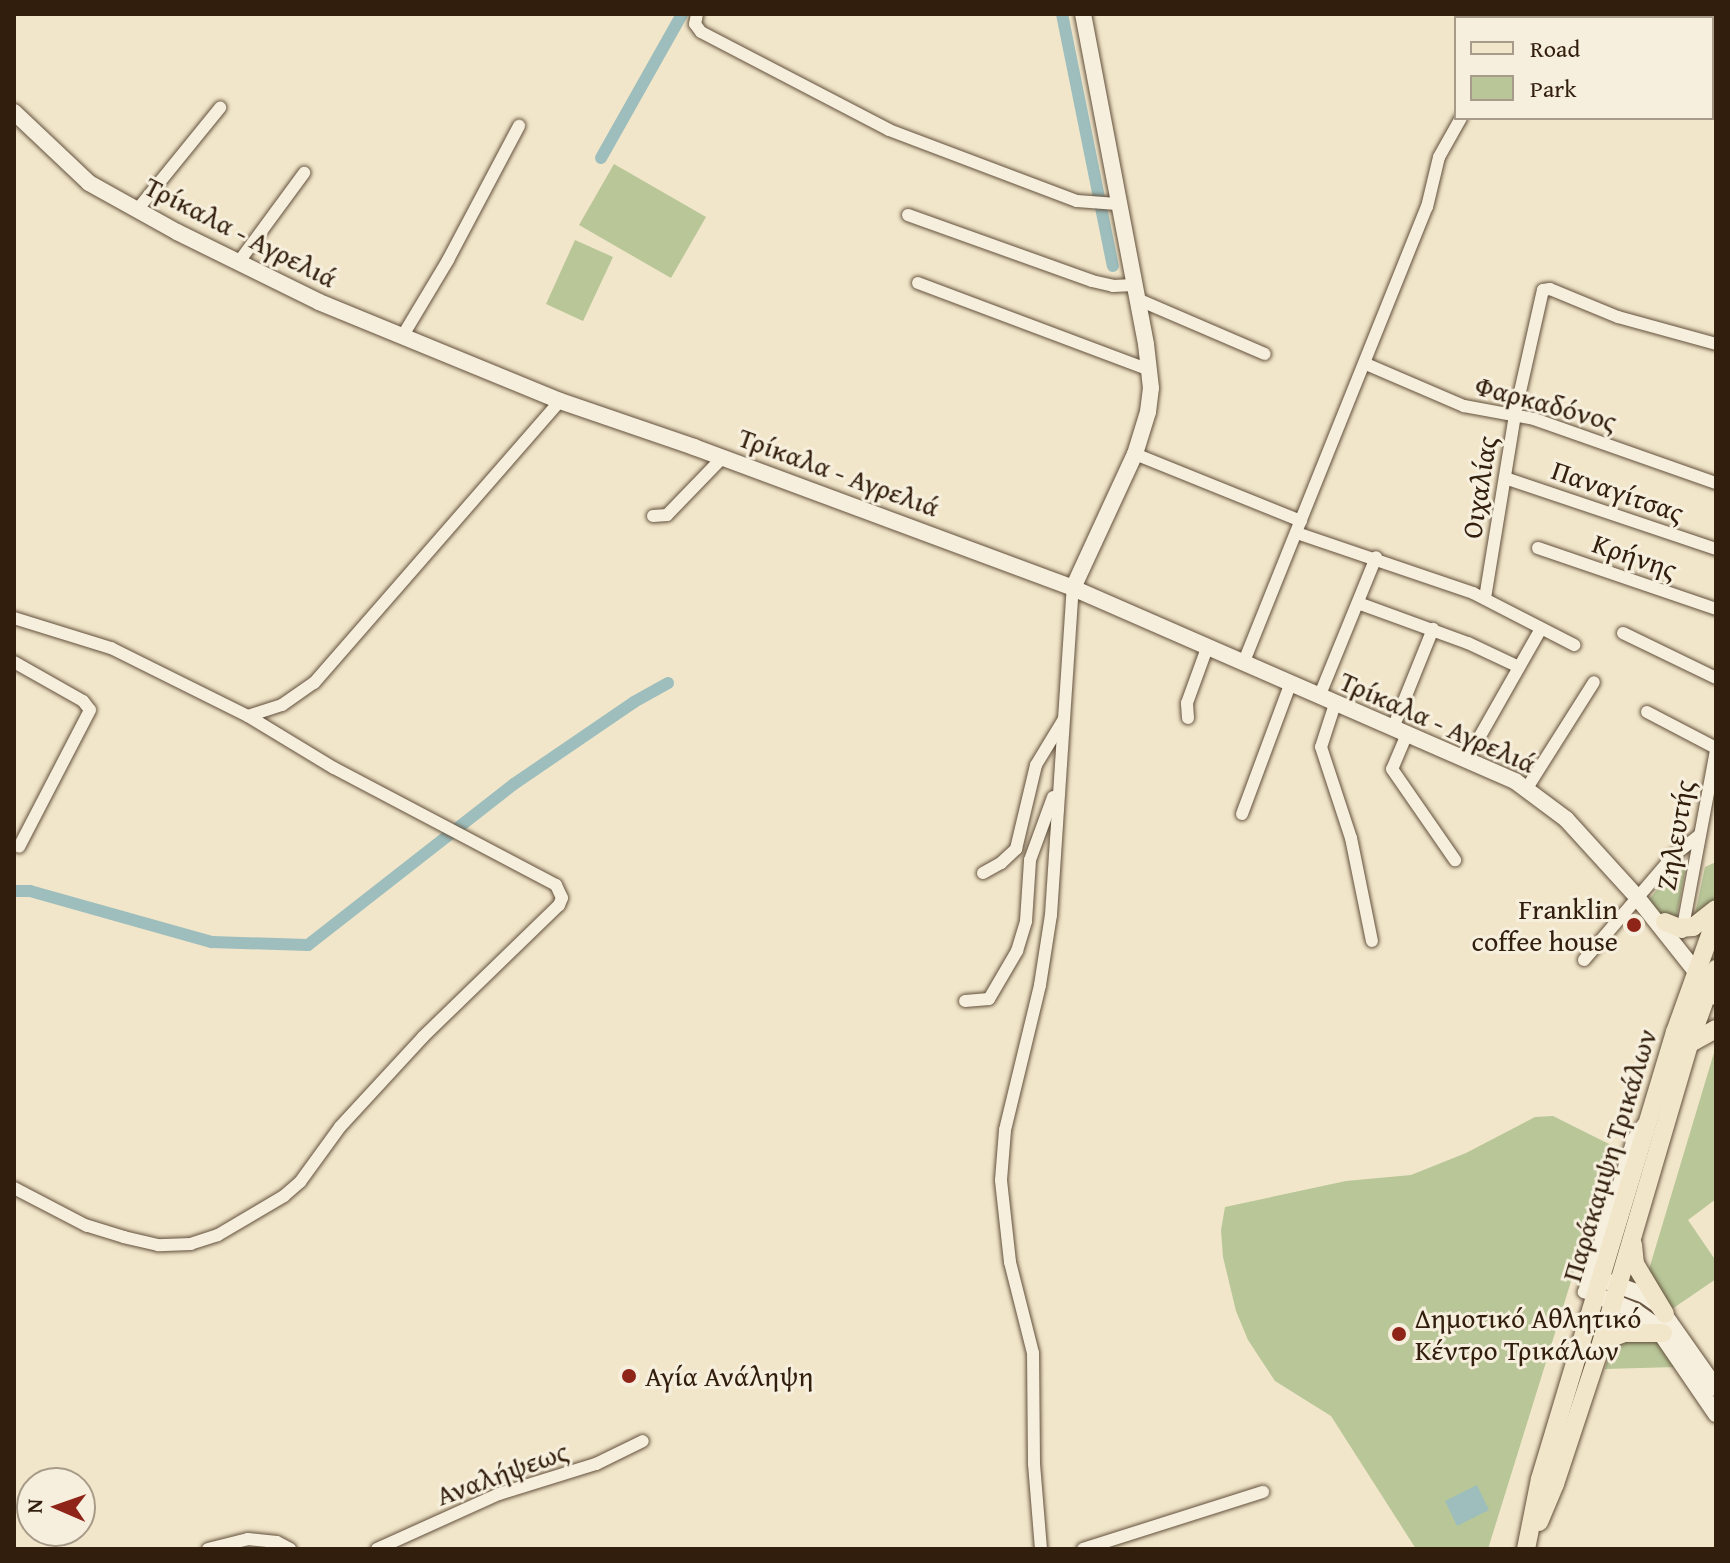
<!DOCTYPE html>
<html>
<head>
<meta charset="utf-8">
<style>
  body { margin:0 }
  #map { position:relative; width:1730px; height:1563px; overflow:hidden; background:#f2e6ca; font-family:"Gentium Book Plus",serif }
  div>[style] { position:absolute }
  .green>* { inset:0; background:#b8c698 }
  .water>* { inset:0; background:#9dbebd }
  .canal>* { height:12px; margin:-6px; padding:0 6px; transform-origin:6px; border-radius:6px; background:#9dbebd }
  .roads { filter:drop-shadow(0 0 2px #62503c) drop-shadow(0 0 2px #62503c) }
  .street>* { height:12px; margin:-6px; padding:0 6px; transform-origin:6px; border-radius:6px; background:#f7efdd }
  .secondary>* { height:16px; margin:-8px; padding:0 8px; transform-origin:8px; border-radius:8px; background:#f7efdd }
  .primary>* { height:18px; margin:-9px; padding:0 9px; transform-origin:9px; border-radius:9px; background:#f2e6ca }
  .dots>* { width:22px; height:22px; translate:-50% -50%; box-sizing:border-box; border:4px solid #f7efdd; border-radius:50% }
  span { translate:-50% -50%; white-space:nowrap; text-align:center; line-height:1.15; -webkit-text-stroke:6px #f7efdd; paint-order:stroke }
  .street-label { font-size:28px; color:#321e0c }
  .poi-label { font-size:28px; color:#321e0c }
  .right { translate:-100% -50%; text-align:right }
  .left { translate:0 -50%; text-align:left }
  .frame { position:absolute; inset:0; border:16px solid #321e0c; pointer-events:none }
  .legend { position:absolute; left:1454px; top:16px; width:260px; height:104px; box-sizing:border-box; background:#f7efdd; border:2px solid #a89b89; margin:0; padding:10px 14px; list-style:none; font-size:24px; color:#321e0c }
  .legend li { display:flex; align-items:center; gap:16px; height:40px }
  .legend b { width:40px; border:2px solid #a89b89 }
  .north { position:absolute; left:16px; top:1467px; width:80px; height:80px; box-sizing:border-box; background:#f7efdd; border:2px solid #a89b89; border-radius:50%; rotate:272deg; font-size:22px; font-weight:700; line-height:32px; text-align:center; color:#321e0c }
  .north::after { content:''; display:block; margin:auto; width:28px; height:36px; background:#8f2418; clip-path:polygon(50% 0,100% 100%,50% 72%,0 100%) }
</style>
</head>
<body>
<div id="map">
  <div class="green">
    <div style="clip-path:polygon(614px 164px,706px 217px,671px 278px,579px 225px)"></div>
    <div style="clip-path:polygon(575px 240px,613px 257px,583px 321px,546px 304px)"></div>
    <div style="clip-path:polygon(1687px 861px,1676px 920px,1667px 921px,1647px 902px,1678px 864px)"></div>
    <div style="clip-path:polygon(1716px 862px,1716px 904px,1694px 919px,1705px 867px)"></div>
    <div style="clip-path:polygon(1716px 1046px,1716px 1199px,1688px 1220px,1716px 1261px,1716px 1279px,1672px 1309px,1647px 1276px)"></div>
    <div style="clip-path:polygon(1553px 1116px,1613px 1146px,1488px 1549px,1416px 1549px,1331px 1416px,1275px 1381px,1248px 1340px,1236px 1311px,1223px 1257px,1221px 1230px,1225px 1207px,1346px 1181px,1411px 1175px,1466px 1153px,1535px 1117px)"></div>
    <div style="clip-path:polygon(1620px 1340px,1656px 1340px,1676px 1367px,1605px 1369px,1609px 1354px)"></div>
  </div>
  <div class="water">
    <div style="clip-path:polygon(1477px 1485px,1489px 1510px,1457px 1526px,1445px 1501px)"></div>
  </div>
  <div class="canal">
    <div style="left:1062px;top:14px;width:257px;rotate:78.6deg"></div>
    <div style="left:601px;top:158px;width:165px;rotate:-60.6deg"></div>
    <div style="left:14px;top:891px;width:16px"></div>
    <div style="left:30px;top:891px;width:189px;rotate:15.7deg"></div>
    <div style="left:212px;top:942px;width:96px;rotate:1.8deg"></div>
    <div style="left:308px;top:945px;width:261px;rotate:-38deg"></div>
    <div style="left:514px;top:784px;width:145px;rotate:-34.3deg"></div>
    <div style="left:634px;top:702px;width:39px;rotate:-29deg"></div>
  </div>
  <div class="roads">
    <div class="street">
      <div style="left:697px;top:14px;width:10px;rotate:101deg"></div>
      <div style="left:695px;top:24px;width:10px;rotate:53deg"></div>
      <div style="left:701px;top:32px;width:212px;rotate:27.5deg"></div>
      <div style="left:889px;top:130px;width:201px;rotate:20.7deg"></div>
      <div style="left:1077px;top:201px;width:40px;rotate:4.3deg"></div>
      <div style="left:137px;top:210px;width:132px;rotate:-50.9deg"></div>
      <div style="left:908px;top:215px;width:195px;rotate:19.7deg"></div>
      <div style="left:1092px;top:281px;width:22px;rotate:13deg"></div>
      <div style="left:1113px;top:286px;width:21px;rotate:-3deg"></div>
      <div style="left:238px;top:263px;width:112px;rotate:-53.7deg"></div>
      <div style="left:918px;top:283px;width:248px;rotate:20.6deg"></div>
      <div style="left:1137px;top:299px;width:139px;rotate:23.3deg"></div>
      <div style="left:402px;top:337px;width:90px;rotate:-59.1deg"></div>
      <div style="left:448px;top:260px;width:152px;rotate:-62.1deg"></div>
      <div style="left:1366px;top:364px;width:107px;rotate:23.2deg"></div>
      <div style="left:1464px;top:406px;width:71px;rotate:10.5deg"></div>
      <div style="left:1534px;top:419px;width:193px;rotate:19.4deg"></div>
      <div style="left:1135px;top:454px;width:179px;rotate:22deg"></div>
      <div style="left:1505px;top:478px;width:223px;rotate:18.6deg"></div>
      <div style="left:653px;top:516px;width:14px;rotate:-4deg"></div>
      <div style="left:667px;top:515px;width:81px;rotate:-46deg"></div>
      <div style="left:1297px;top:533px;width:186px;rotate:18.8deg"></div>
      <div style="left:1473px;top:593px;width:114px;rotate:27.2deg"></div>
      <div style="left:1538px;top:548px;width:188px;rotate:18.9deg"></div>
      <div style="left:1485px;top:598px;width:186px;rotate:-80.7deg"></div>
      <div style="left:1515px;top:414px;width:127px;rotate:-77.3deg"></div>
      <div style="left:1543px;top:290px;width:7px;rotate:-8deg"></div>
      <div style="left:1550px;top:289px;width:74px;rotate:22.4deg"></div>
      <div style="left:1618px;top:317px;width:102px;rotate:15.4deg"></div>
      <div style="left:1358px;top:603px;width:117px;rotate:20deg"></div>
      <div style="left:1468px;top:643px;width:56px;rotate:25.2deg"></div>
      <div style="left:14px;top:618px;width:102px;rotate:17.2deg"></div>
      <div style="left:111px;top:648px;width:153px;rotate:26.4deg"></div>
      <div style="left:248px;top:716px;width:100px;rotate:31.2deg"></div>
      <div style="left:334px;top:768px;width:251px;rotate:27.8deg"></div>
      <div style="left:556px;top:885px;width:14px;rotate:65deg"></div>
      <div style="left:562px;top:898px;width:8px;rotate:113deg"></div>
      <div style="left:559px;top:905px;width:190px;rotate:135.9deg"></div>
      <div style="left:423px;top:1037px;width:122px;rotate:132.7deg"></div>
      <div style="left:340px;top:1127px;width:68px;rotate:126deg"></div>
      <div style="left:300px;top:1182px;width:21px;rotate:139deg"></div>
      <div style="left:284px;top:1196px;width:77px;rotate:149.4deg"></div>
      <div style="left:218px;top:1235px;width:28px;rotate:162deg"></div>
      <div style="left:191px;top:1244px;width:33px;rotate:178deg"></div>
      <div style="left:158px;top:1245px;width:35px;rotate:-167deg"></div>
      <div style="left:124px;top:1237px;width:39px;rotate:-163deg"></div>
      <div style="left:87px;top:1226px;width:82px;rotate:-152.5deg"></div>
      <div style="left:1623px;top:633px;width:103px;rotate:25.8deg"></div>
      <div style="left:14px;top:662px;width:79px;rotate:29.5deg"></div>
      <div style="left:83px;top:701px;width:11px;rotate:52deg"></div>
      <div style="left:90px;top:710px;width:154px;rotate:117.4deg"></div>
      <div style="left:1243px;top:664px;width:493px;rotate:-68.1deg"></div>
      <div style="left:1427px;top:207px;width:51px;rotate:-76.5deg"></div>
      <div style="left:1439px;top:157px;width:45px;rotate:-60.6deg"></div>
      <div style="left:1319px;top:697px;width:151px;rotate:-67.8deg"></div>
      <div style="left:1335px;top:704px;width:45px;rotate:108deg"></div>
      <div style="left:1321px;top:747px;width:96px;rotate:71.8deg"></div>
      <div style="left:1351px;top:838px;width:105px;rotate:78.5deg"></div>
      <div style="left:1647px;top:712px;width:78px;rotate:27.6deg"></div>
      <div style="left:248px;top:716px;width:36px;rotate:-18deg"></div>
      <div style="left:282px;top:705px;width:39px;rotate:-35deg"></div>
      <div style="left:314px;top:683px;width:374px;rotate:-48.9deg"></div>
      <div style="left:1188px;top:718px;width:15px;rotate:-94deg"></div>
      <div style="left:1187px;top:703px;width:59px;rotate:-70deg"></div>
      <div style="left:1393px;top:728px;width:107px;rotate:-68deg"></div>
      <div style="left:1407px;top:734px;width:38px;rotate:113deg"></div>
      <div style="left:1392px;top:769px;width:111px;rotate:55.3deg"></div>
      <div style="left:1467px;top:759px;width:150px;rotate:-60.4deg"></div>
      <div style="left:1527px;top:788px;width:125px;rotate:-57.7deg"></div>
      <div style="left:1242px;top:814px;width:138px;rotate:-69.6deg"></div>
      <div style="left:983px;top:873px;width:21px;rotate:-29deg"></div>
      <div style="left:1001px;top:863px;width:21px;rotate:-43deg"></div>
      <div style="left:1016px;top:849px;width:86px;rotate:-76.6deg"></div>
      <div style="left:1036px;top:765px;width:54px;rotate:-58.7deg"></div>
      <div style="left:1682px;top:932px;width:185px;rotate:-79.4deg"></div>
      <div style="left:1584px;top:960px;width:137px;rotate:-49.4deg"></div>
      <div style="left:1673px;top:856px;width:34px;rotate:-38deg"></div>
      <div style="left:965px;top:1001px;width:24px;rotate:-5deg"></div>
      <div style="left:989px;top:999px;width:56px;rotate:-59.7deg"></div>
      <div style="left:1017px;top:951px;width:31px;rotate:-73deg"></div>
      <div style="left:1026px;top:921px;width:61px;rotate:-86.2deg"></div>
      <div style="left:1030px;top:860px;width:67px;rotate:-69.9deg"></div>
      <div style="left:1596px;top:1296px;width:13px;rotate:-162deg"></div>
      <div style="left:1584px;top:1292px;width:161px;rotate:-72.2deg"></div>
      <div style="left:1633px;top:1139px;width:18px;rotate:-56deg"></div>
      <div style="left:208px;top:1549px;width:41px;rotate:-14deg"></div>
      <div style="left:248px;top:1539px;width:29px;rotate:6deg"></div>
      <div style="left:277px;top:1542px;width:15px;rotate:28deg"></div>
      <div style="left:377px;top:1549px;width:134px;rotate:-24.3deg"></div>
      <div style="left:499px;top:1494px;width:102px;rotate:-17.2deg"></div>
      <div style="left:596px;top:1464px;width:52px;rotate:-26.1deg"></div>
      <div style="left:1041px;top:1549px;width:85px;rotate:-94.7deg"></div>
      <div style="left:1034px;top:1464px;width:111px;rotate:-90.5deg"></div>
      <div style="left:1033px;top:1353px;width:94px;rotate:-104.2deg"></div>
      <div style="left:1010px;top:1262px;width:82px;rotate:-96.3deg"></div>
      <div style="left:1001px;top:1180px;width:50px;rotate:-85.4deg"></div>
      <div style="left:1005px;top:1130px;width:149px;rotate:-76.4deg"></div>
      <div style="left:1040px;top:985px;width:71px;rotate:-81.1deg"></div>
      <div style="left:1051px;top:915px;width:328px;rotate:-86.2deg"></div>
      <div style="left:1083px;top:1549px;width:189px;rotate:-17.6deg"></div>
    </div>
    <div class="secondary">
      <div style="left:14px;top:112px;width:103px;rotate:43.4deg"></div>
      <div style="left:89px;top:183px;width:101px;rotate:29.1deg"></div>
      <div style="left:177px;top:232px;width:158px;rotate:26.2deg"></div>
      <div style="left:319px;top:302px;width:261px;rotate:22.3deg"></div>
      <div style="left:560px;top:401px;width:142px;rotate:18.9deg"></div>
      <div style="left:694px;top:447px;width:404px;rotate:20.4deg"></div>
      <div style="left:1073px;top:588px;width:482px;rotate:23.6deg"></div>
      <div style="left:1515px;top:781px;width:64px;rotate:36.7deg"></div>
      <div style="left:1566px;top:819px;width:104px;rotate:47.7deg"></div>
      <div style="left:1636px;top:896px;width:129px;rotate:51.6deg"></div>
      <div style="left:1073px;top:588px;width:148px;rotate:-65.2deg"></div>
      <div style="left:1135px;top:454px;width:44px;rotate:-72.8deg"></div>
      <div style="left:1148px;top:412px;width:24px;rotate:-83deg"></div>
      <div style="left:1151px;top:388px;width:44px;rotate:-96.5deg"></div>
      <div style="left:1146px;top:344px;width:336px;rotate:-100.8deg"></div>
      <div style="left:1601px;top:1279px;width:46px;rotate:20.4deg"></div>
      <div style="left:1644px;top:1295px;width:16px;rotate:35deg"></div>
      <div style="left:1657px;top:1304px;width:103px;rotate:54.9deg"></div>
      <div style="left:1603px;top:1298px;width:35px;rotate:22deg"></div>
      <div style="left:1635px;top:1311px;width:24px;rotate:35deg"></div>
      <div style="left:1655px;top:1325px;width:108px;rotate:55.6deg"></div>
    </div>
    <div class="primary">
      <div style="left:1665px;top:922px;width:16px;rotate:22deg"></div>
      <div style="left:1680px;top:928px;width:13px;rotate:-4deg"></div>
      <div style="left:1693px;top:927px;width:29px;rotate:-38deg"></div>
      <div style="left:1689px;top:1044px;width:31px;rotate:-29deg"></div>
      <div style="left:1633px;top:1245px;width:19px;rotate:84deg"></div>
      <div style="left:1635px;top:1264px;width:58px;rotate:59deg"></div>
      <div style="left:1600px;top:1351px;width:17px;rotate:-50deg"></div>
      <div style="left:1611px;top:1338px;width:14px;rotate:-21deg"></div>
      <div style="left:1624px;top:1333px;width:39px"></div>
      <div style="left:1539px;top:1522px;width:41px;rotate:-67.2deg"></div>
      <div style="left:1555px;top:1484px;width:134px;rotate:-71.7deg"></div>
      <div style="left:1597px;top:1357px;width:326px;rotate:-73.6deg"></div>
      <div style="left:1689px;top:1044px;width:80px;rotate:-70.2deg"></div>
      <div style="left:1526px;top:1549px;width:71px;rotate:-78.7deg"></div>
      <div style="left:1540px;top:1479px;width:467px;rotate:-73.2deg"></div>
      <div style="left:1675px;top:1032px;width:121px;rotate:-70.2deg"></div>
    </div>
  </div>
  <div class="dots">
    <div style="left:1634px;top:925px;background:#8f2418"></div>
    <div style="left:1399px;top:1334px;background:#8f2418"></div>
    <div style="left:629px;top:1376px;background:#8f2418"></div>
  </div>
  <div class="street-label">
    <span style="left:241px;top:232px;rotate:27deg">Τρίκαλα - Αγρελιά</span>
    <span style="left:1546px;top:403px;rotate:15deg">Φαρκαδόνος</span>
    <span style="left:839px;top:472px;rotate:20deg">Τρίκαλα - Αγρελιά</span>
    <span style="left:1479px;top:487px;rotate:-81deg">Οιχαλίας</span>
    <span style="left:1618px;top:491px;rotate:19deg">Παναγίτσας</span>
    <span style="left:1635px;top:556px;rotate:19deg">Κρήνης</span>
    <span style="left:1438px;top:722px;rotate:24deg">Τρίκαλα - Αγρελιά</span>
    <span style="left:1675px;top:835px;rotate:-80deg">Ζηλευτής</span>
    <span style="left:1609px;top:1155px;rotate:-73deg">Παράκαμψη Τρικάλων</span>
    <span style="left:502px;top:1473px;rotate:-20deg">Αναλήψεως</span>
  </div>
  <div class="poi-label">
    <span class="right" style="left:1618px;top:925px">Franklin<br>coffee house</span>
    <span class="left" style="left:1415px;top:1334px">Δημοτικό Αθλητικό<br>Κέντρο Τρικάλων</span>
    <span class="left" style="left:645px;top:1376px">Αγία Ανάληψη</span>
  </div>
  <div class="frame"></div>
  <ul class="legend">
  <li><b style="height:10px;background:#f2e6ca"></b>Road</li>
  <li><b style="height:22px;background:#b8c698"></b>Park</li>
  </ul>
  <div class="north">N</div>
</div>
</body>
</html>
